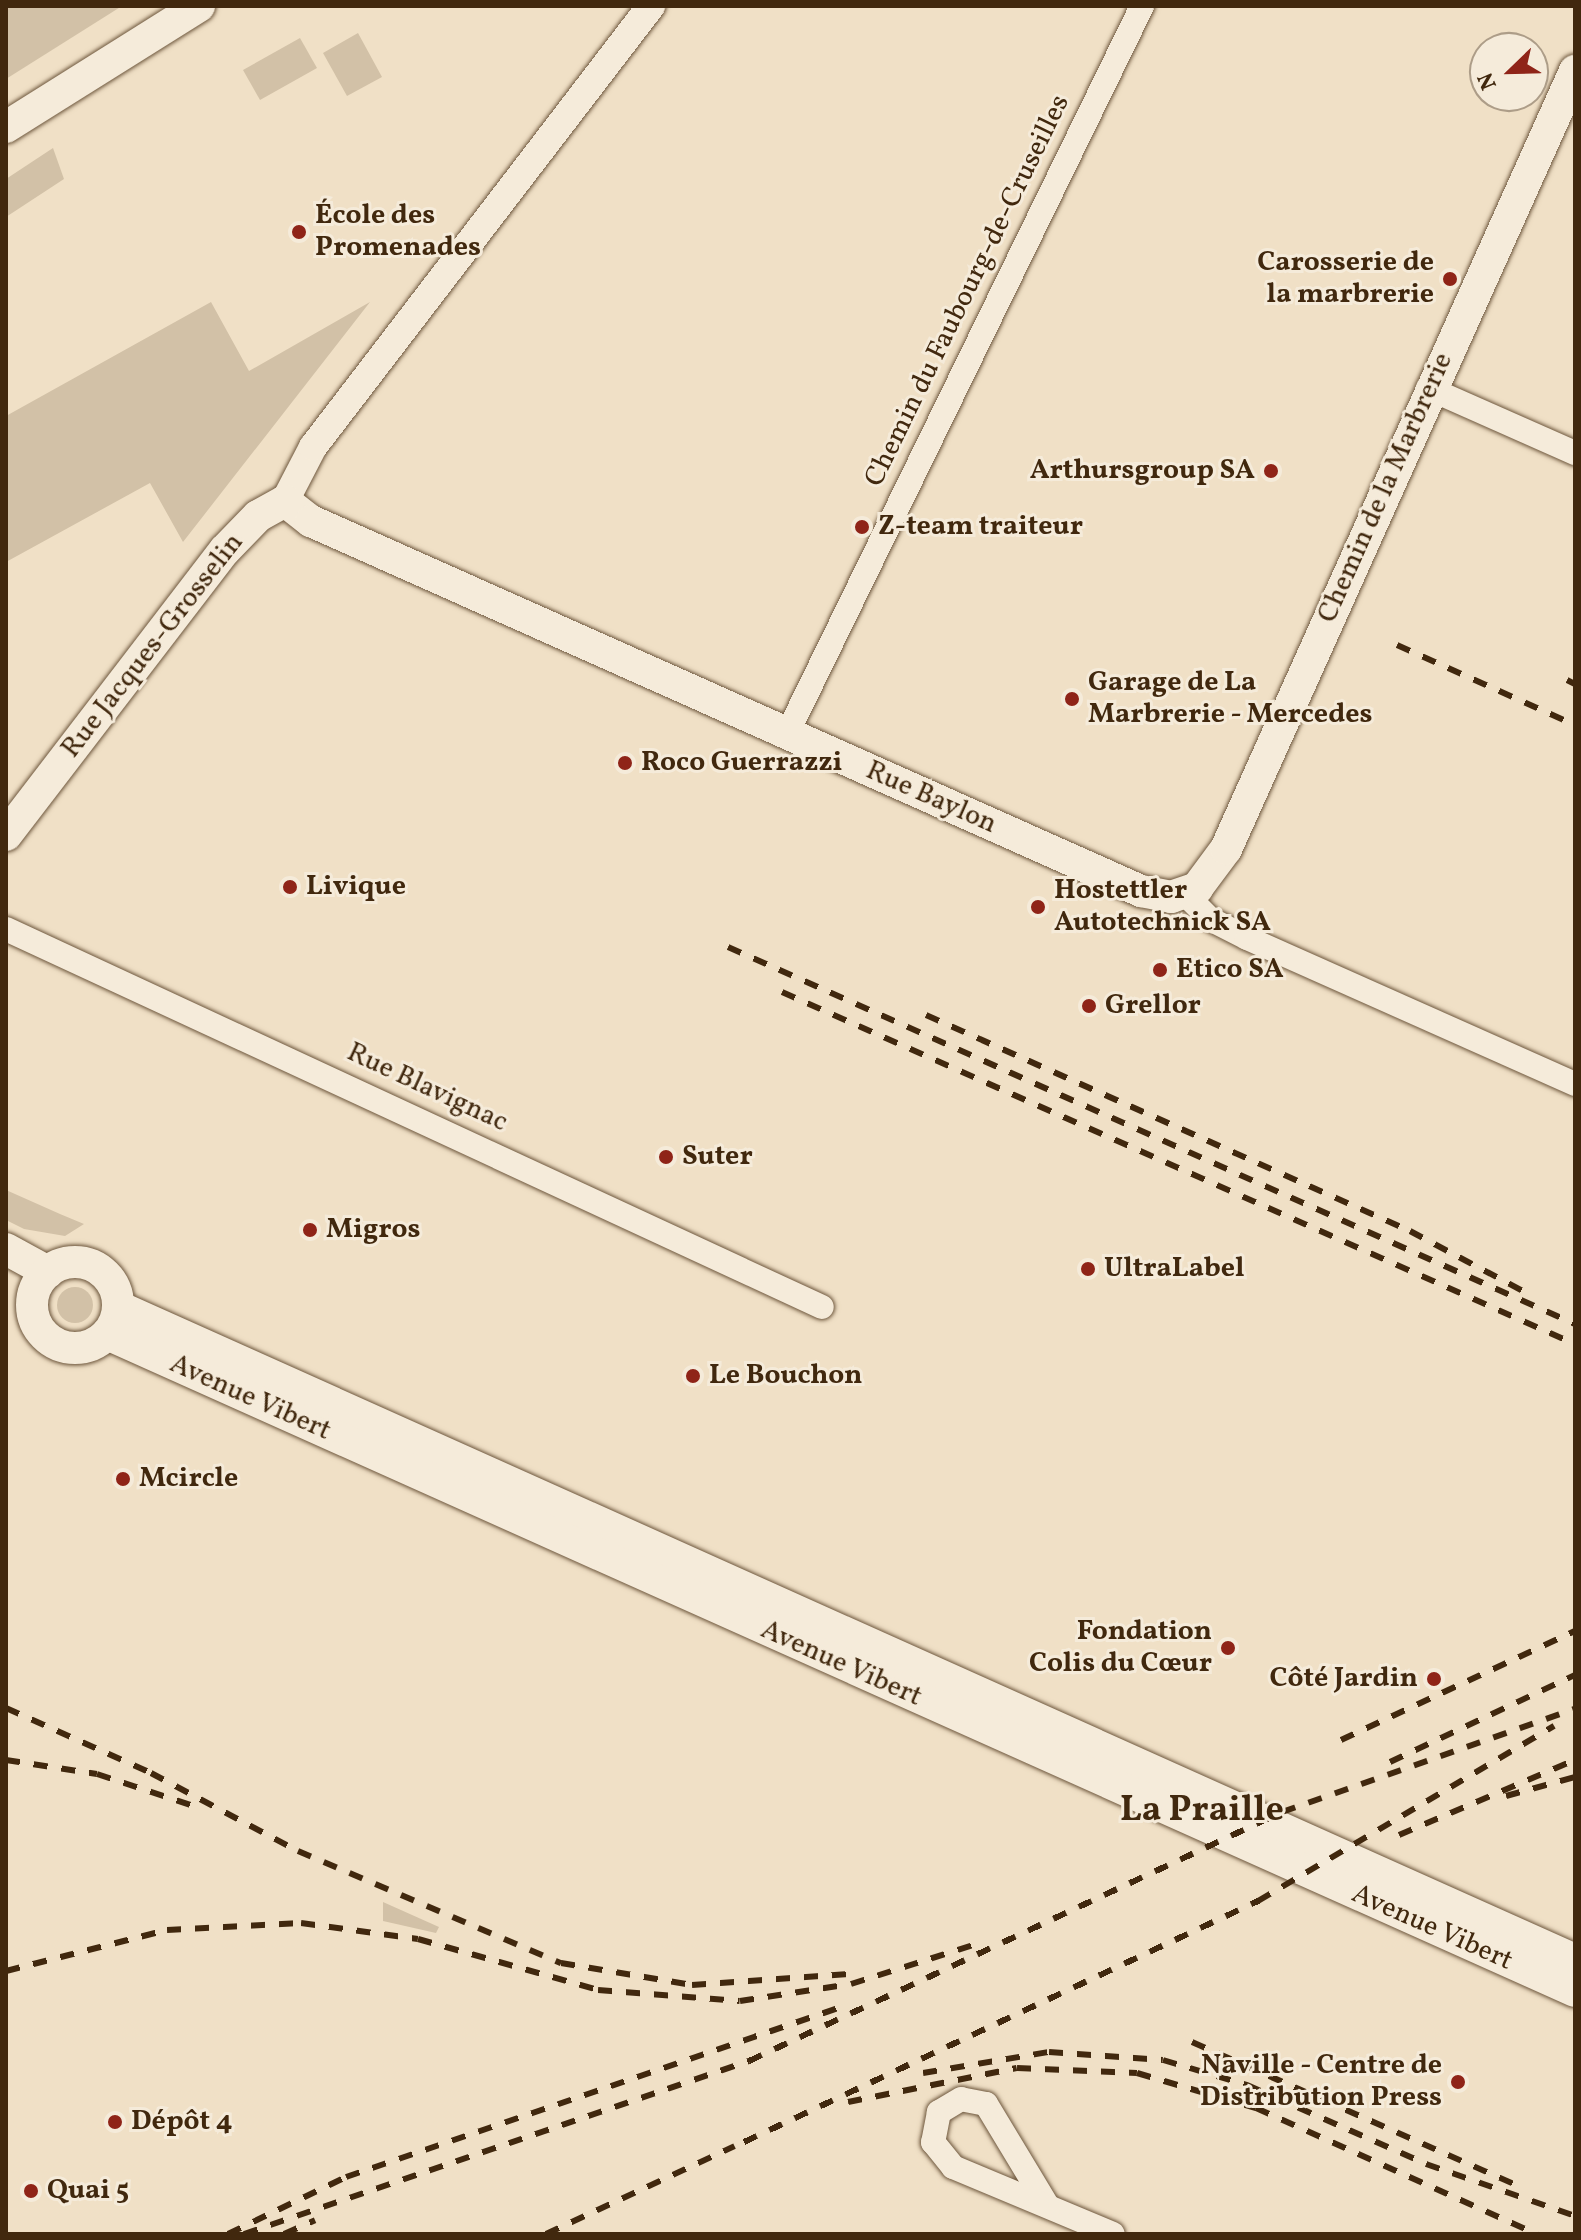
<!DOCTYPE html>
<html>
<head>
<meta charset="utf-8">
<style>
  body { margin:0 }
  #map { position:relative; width:1581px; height:2240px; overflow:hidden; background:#f0e0c6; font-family:Vollkorn,serif }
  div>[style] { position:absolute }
  .green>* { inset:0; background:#d2c1a7 }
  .round { border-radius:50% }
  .roads { filter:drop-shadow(0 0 2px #6d563c) drop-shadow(0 0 2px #6d563c) }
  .minor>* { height:24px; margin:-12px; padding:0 12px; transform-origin:12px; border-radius:12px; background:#f5ebda }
  .tertiary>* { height:28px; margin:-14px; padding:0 14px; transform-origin:14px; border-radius:14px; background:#f5ebda }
  .secondary>* { height:32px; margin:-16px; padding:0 16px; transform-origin:16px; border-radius:16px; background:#f5ebda }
  .secondary>.ring { margin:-16px; padding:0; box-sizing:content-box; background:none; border:32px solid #f5ebda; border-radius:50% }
  .rail>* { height:6px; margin-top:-3px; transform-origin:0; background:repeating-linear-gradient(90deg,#41280e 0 14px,transparent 0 28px) }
  .dots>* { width:22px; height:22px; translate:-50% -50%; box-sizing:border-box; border:4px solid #f5ebda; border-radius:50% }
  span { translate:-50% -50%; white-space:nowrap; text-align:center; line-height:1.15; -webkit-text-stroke:6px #f5ebda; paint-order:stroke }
  .poi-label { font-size:28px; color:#41280e; font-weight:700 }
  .left { translate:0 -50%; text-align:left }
  .right { translate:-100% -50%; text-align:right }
  .street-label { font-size:28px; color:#41280e }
  .district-label { font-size:36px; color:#41280e; font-weight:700 }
  .frame { position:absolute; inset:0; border:8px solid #41280e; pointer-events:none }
  .north { position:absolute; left:1469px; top:32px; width:80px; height:80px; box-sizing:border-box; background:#f5ebda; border:2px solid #ad9d88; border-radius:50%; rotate:247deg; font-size:22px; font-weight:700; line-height:32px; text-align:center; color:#41280e }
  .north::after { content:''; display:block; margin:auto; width:28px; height:36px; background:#8f2418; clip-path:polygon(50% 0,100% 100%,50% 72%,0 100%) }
</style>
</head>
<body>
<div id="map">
  <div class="green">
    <div style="clip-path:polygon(6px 6px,122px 6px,6px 79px)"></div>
    <div style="clip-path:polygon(358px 33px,382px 77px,347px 96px,323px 53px)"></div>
    <div style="clip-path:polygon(300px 38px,317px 68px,260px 100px,243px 70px)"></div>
    <div style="clip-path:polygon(53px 148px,64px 179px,6px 217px,6px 179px)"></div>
    <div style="clip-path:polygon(211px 302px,249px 371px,370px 302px,183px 542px,150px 483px,6px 562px,6px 416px)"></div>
    <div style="clip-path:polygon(6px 1190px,60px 1214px,84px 1224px,65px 1236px,24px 1229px,6px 1220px)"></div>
    <div class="round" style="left:57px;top:1287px;width:36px;height:36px"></div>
    <div style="clip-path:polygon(383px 1902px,439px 1927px,436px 1933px,383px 1921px)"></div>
  </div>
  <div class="roads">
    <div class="minor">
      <div style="left:1428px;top:388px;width:161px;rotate:23.9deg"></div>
      <div style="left:787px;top:734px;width:810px;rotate:-64deg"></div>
      <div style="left:1185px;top:894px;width:35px;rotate:45deg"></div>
      <div style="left:1210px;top:919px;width:42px;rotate:27.2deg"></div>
      <div style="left:1247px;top:938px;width:359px;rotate:24deg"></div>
      <div style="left:6px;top:929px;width:899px;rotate:24.86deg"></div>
      <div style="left:1047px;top:2205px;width:118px;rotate:-121.1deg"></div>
      <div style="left:986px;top:2104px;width:25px;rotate:-169deg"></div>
      <div style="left:961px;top:2099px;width:26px;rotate:149deg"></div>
      <div style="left:939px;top:2112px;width:31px;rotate:101deg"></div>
      <div style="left:933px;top:2142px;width:32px;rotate:51deg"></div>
      <div style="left:953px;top:2167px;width:173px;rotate:22.7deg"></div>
    </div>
    <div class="tertiary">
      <div style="left:285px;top:501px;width:61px;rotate:-62.6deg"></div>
      <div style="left:313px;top:447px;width:556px;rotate:-52.53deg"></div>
    </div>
    <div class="secondary">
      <div style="left:6px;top:127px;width:228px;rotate:-32.1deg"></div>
      <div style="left:6px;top:835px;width:359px;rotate:-52.5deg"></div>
      <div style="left:225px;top:550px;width:47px;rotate:-45.9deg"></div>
      <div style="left:258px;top:516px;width:31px;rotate:-29deg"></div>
      <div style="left:285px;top:501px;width:33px;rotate:38deg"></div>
      <div style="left:311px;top:521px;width:909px;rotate:24.03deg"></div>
      <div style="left:1141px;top:891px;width:31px;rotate:11deg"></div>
      <div style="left:1171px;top:897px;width:28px;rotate:-19deg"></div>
      <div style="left:1197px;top:888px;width:49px;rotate:-53.4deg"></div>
      <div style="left:1226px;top:849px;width:853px;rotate:-65.84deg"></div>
      <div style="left:6px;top:1249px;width:48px;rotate:28.7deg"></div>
      <div class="ring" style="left:32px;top:1262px;width:54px;height:54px"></div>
      <div style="left:119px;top:1307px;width:1596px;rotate:24.16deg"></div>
      <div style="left:107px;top:1334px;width:1608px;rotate:24.11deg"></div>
    </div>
  </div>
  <div class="rail">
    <div style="left:1397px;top:645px;width:195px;rotate:24.2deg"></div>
    <div style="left:1567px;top:680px;width:9px;rotate:27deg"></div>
    <div style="left:728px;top:947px;width:927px;rotate:23.99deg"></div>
    <div style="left:782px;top:992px;width:868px;rotate:23.94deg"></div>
    <div style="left:926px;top:1015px;width:530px;rotate:24.05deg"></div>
    <div style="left:1410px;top:1231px;width:128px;rotate:28deg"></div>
    <div style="left:6px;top:1708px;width:159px;rotate:24.1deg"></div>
    <div style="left:151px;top:1773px;width:166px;rotate:28deg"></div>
    <div style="left:298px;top:1851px;width:286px;rotate:23.1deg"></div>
    <div style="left:561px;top:1963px;width:133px;rotate:9.5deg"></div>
    <div style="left:692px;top:1985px;width:157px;rotate:-4deg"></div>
    <div style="left:1341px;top:1740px;width:258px;rotate:-25deg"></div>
    <div style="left:6px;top:1760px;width:92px;rotate:8.7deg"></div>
    <div style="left:97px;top:1774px;width:99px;rotate:18.3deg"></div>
    <div style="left:1390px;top:1762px;width:204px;rotate:-25.2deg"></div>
    <div style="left:1506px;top:1796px;width:72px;rotate:-15.4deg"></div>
    <div style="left:1399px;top:1835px;width:191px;rotate:-23.1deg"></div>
    <div style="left:6px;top:1971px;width:166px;rotate:-14.3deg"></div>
    <div style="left:167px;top:1930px;width:134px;rotate:-3deg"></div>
    <div style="left:301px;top:1923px;width:118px;rotate:7.8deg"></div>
    <div style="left:418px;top:1939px;width:187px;rotate:15.8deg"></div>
    <div style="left:598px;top:1990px;width:142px;rotate:4.4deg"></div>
    <div style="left:740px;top:2001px;width:112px;rotate:-8.7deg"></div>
    <div style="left:851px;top:1984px;width:139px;rotate:-17.7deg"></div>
    <div style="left:1192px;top:2042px;width:359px;rotate:23.8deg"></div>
    <div style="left:923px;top:2073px;width:128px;rotate:-9.5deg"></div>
    <div style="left:1049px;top:2052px;width:114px;rotate:4deg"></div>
    <div style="left:1163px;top:2060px;width:88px;rotate:16.6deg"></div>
    <div style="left:1247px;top:2085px;width:196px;rotate:23.8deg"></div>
    <div style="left:1426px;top:2164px;width:158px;rotate:19.2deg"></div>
    <div style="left:848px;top:2102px;width:172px;rotate:-11.4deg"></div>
    <div style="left:1017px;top:2068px;width:120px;rotate:2.4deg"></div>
    <div style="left:1137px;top:2073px;width:124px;rotate:16.4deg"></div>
    <div style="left:1256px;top:2108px;width:308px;rotate:24.2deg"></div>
    <div style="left:744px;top:2142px;width:568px;rotate:-25.12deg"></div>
    <div style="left:1258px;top:1901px;width:344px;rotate:-30.6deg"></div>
    <div style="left:228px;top:2234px;width:131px;rotate:-25.8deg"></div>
    <div style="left:346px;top:2177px;width:530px;rotate:-18.95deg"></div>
    <div style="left:244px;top:2234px;width:534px;rotate:-18.91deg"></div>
    <div style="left:749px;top:2061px;width:588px;rotate:-25.04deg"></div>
    <div style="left:1282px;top:1812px;width:311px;rotate:-19.4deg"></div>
    <div style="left:284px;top:2234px;width:34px;rotate:-24deg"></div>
    <div style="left:546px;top:2234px;width:208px;rotate:-25deg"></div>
  </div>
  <div class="dots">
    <div style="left:299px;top:232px;background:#8f2418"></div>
    <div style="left:1450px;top:279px;background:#8f2418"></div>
    <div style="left:1271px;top:471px;background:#8f2418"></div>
    <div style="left:862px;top:527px;background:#8f2418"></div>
    <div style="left:1072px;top:699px;background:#8f2418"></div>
    <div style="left:625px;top:763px;background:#8f2418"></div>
    <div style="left:290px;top:887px;background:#8f2418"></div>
    <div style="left:1038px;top:907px;background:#8f2418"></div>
    <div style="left:1160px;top:970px;background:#8f2418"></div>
    <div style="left:1089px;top:1006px;background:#8f2418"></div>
    <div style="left:666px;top:1157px;background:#8f2418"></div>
    <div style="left:310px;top:1230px;background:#8f2418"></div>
    <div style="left:1088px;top:1269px;background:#8f2418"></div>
    <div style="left:693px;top:1376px;background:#8f2418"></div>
    <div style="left:123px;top:1479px;background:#8f2418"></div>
    <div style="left:1228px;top:1648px;background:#8f2418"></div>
    <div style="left:1434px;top:1679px;background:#8f2418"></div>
    <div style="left:1458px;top:2082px;background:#8f2418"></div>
    <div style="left:115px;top:2122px;background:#8f2418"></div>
    <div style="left:31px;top:2191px;background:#8f2418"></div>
  </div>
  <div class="poi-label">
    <span class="left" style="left:315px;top:232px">École des<br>Promenades</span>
    <span class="right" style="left:1434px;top:279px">Carosserie de<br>la marbrerie</span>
    <span class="right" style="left:1255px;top:471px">Arthursgroup SA</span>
    <span class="left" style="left:878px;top:527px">Z-team traiteur</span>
    <span class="left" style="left:1088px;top:699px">Garage de La<br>Marbrerie - Mercedes</span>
    <span class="left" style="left:641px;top:763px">Roco Guerrazzi</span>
    <span class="left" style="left:306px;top:887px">Livique</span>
    <span class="left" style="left:1054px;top:907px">Hostettler<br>Autotechnick SA</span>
    <span class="left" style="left:1176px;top:970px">Etico SA</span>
    <span class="left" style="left:1105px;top:1006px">Grellor</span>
    <span class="left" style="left:682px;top:1157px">Suter</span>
    <span class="left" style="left:326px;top:1230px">Migros</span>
    <span class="left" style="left:1104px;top:1269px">UltraLabel</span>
    <span class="left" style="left:709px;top:1376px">Le Bouchon</span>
    <span class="left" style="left:139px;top:1479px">Mcircle</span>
    <span class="right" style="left:1212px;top:1648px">Fondation<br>Colis du Cœur</span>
    <span class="right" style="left:1418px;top:1679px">Côté Jardin</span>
    <span class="right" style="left:1442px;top:2082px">Naville - Centre de<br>Distribution Press</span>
    <span class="left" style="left:131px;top:2122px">Dépôt 4</span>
    <span class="left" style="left:47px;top:2191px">Quai 5</span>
  </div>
  <div class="street-label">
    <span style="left:968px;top:291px;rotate:-64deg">Chemin du Faubourg-de-Cruseilles</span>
    <span style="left:1386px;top:488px;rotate:-66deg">Chemin de la Marbrerie</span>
    <span style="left:153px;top:646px;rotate:-52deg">Rue Jacques-Grosselin</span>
    <span style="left:931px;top:798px;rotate:24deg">Rue Baylon</span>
    <span style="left:427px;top:1088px;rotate:25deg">Rue Blavignac</span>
    <span style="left:250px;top:1398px;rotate:24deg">Avenue Vibert</span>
    <span style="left:841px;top:1664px;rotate:24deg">Avenue Vibert</span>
    <span style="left:1432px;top:1928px;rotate:24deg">Avenue Vibert</span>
  </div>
  <div class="district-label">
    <span style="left:1202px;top:1812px">La Praille</span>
  </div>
  <div class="frame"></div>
  <div class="north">N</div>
</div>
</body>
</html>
